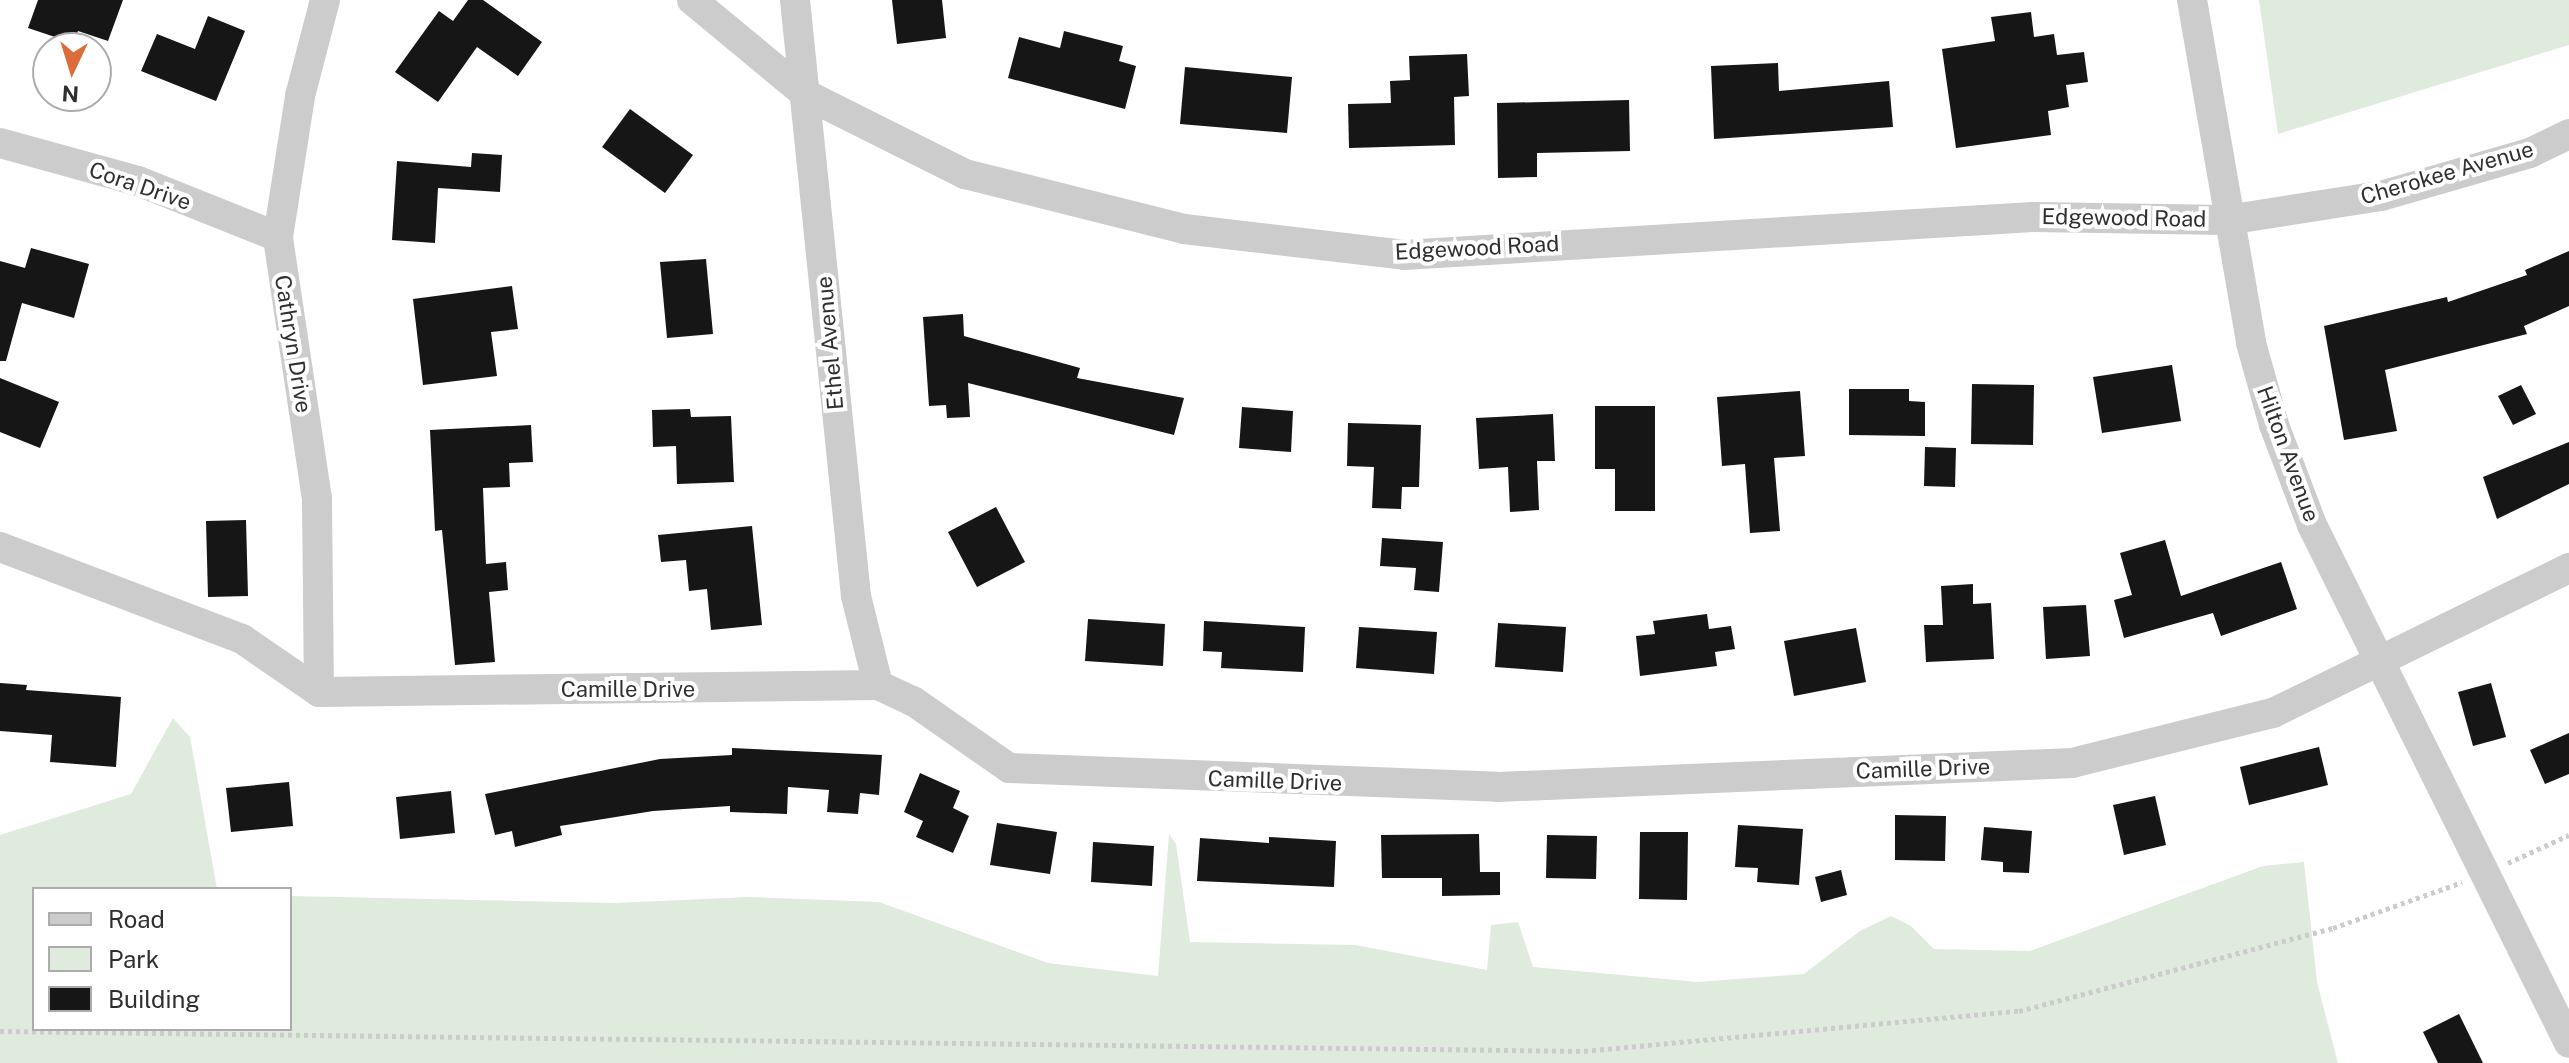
<!DOCTYPE html>
<html>
<head>
<meta charset="utf-8">
<style>
  body { margin:0 }
  #map { position:relative; width:2569px; height:1063px; overflow:hidden; background:#fff; font-family:"Public Sans",sans-serif }
  div>[style] { position:absolute }
  .green>* { inset:0; background:#dfebdd }
  .building>* { inset:0; background:#161616 }
  .path>* { height:5px; margin-top:-2.5px; transform-origin:0; background:repeating-linear-gradient(90deg,#ccc 0 4px,transparent 0 8px) }
  .minor>* { height:30px; margin:-15px; padding:0 15px; transform-origin:15px; border-radius:15px; background:#ccc }
  span { translate:-50% -50%; white-space:nowrap; text-align:center; line-height:1.15; -webkit-text-stroke:8px #fff; paint-order:stroke }
  .street-label { font-size:22px; color:#2f2f2f }
  .legend { position:absolute; left:32px; top:887px; width:260px; height:144px; box-sizing:border-box; background:#fff; border:2px solid #acacac; margin:0; padding:10px 14px; list-style:none; font-size:24px; color:#2f2f2f }
  .legend li { display:flex; align-items:center; gap:16px; height:40px }
  .legend b { width:40px; border:2px solid #acacac }
  .north { position:absolute; left:32px; top:32px; width:80px; height:80px; box-sizing:border-box; background:#fff; border:2px solid #acacac; border-radius:50%; rotate:184deg; font-size:22px; font-weight:700; line-height:32px; text-align:center; color:#2f2f2f }
  .north::after { content:''; display:block; margin:auto; width:28px; height:36px; background:#db6d3b; clip-path:polygon(50% 0,100% 100%,50% 72%,0 100%) }
</style>
</head>
<body>
<div id="map">
  <div class="green">
    <div style="clip-path:polygon(2259px 0,2569px 0,2569px 45px,2278px 134px)"></div>
    <div style="clip-path:polygon(173px 718px,190px 737px,217px 889px,34px 889px,34px 1029px,290px 1029px,290px 896px,615px 903px,749px 897px,879px 902px,1048px 963px,1158px 976px,1169px 834px,1176px 844px,1190px 942px,1355px 945px,1487px 970px,1491px 925px,1518px 922px,1533px 967px,1698px 982px,1804px 974px,1860px 931px,1891px 916px,1911px 926px,1934px 949px,2030px 951px,2263px 866px,2304px 862px,2317px 982px,2338px 1063px,0 1063px,0 835px,131px 794px)"></div>
  </div>
  <div class="building">
    <div style="clip-path:polygon(38px 0,123px 0,108px 41px,78px 31px,73px 43px,28px 28px)"></div>
    <div style="clip-path:polygon(468px 0,483px 0,542px 42px,518px 76px,477px 47px,438px 102px,395px 72px,439px 11px,453px 21px)"></div>
    <div style="clip-path:polygon(892px 0,942px 0,946px 38px,897px 44px)"></div>
    <div style="clip-path:polygon(2031px 12px,2034px 37px,2054px 34px,2057px 55px,2084px 52px,2088px 82px,2066px 85px,2069px 107px,2048px 111px,2051px 135px,1956px 148px,1942px 49px,1995px 41px,1991px 17px)"></div>
    <div style="clip-path:polygon(208px 16px,245px 31px,216px 101px,141px 71px,157px 34px,195px 49px)"></div>
    <div style="clip-path:polygon(1064px 31px,1123px 46px,1119px 61px,1136px 66px,1125px 109px,1008px 78px,1019px 37px,1060px 48px)"></div>
    <div style="clip-path:polygon(1467px 54px,1469px 96px,1454px 97px,1455px 145px,1349px 148px,1348px 104px,1391px 103px,1390px 81px,1410px 80px,1409px 56px)"></div>
    <div style="clip-path:polygon(1778px 63px,1779px 91px,1889px 81px,1893px 127px,1714px 139px,1711px 66px)"></div>
    <div style="clip-path:polygon(1185px 67px,1292px 77px,1287px 133px,1180px 124px)"></div>
    <div style="clip-path:polygon(1629px 100px,1630px 151px,1537px 153px,1537px 177px,1498px 178px,1497px 103px)"></div>
    <div style="clip-path:polygon(630px 109px,693px 155px,665px 193px,602px 147px)"></div>
    <div style="clip-path:polygon(472px 153px,502px 155px,500px 192px,438px 188px,435px 243px,392px 240px,397px 161px,471px 167px)"></div>
    <div style="clip-path:polygon(31px 248px,89px 264px,74px 318px,22px 303px,6px 361px,0 361px,0 261px,25px 268px)"></div>
    <div style="clip-path:polygon(2569px 251px,2569px 306px,2524px 326px,2527px 334px,2385px 370px,2397px 431px,2344px 440px,2324px 326px,2447px 297px,2448px 302px,2527px 275px,2525px 270px)"></div>
    <div style="clip-path:polygon(706px 259px,713px 334px,667px 338px,660px 262px)"></div>
    <div style="clip-path:polygon(512px 286px,518px 329px,491px 332px,497px 376px,423px 385px,413px 299px)"></div>
    <div style="clip-path:polygon(963px 314px,964px 336px,1080px 368px,1077px 378px,1184px 398px,1174px 435px,968px 383px,970px 417px,947px 418px,946px 405px,929px 406px,923px 317px)"></div>
    <div style="clip-path:polygon(2172px 365px,2181px 421px,2102px 433px,2093px 377px)"></div>
    <div style="clip-path:polygon(0 378px,59px 402px,40px 448px,0 432px)"></div>
    <div style="clip-path:polygon(1972px 384px,2034px 385px,2033px 445px,1971px 444px)"></div>
    <div style="clip-path:polygon(2521px 385px,2536px 414px,2513px 425px,2498px 396px)"></div>
    <div style="clip-path:polygon(1849px 389px,1909px 389px,1909px 401px,1925px 402px,1925px 436px,1849px 435px)"></div>
    <div style="clip-path:polygon(1800px 391px,1805px 456px,1774px 458px,1780px 531px,1750px 533px,1745px 464px,1722px 466px,1717px 397px)"></div>
    <div style="clip-path:polygon(1595px 406px,1655px 406px,1655px 511px,1615px 511px,1615px 469px,1595px 469px)"></div>
    <div style="clip-path:polygon(1242px 407px,1293px 411px,1291px 452px,1239px 448px)"></div>
    <div style="clip-path:polygon(690px 409px,691px 417px,731px 416px,734px 482px,677px 484px,676px 446px,653px 447px,652px 410px)"></div>
    <div style="clip-path:polygon(1553px 414px,1555px 461px,1537px 461px,1539px 510px,1510px 512px,1508px 467px,1479px 469px,1476px 418px)"></div>
    <div style="clip-path:polygon(1348px 423px,1421px 425px,1419px 487px,1402px 487px,1401px 509px,1372px 508px,1374px 467px,1347px 466px)"></div>
    <div style="clip-path:polygon(531px 425px,533px 462px,509px 463px,510px 487px,483px 488px,486px 564px,506px 562px,508px 590px,489px 592px,495px 662px,455px 665px,442px 530px,435px 531px,430px 430px)"></div>
    <div style="clip-path:polygon(2569px 442px,2569px 484px,2497px 519px,2483px 477px)"></div>
    <div style="clip-path:polygon(1925px 447px,1956px 448px,1955px 487px,1924px 486px)"></div>
    <div style="clip-path:polygon(996px 507px,1025px 562px,977px 587px,948px 532px)"></div>
    <div style="clip-path:polygon(246px 520px,248px 596px,208px 597px,206px 521px)"></div>
    <div style="clip-path:polygon(752px 526px,762px 625px,711px 630px,707px 589px,689px 591px,686px 560px,661px 562px,658px 535px)"></div>
    <div style="clip-path:polygon(1382px 538px,1443px 542px,1439px 592px,1414px 590px,1416px 568px,1380px 566px)"></div>
    <div style="clip-path:polygon(2165px 540px,2181px 596px,2281px 562px,2297px 609px,2221px 636px,2213px 613px,2124px 638px,2114px 600px,2132px 595px,2120px 553px)"></div>
    <div style="clip-path:polygon(1973px 584px,1973px 604px,1991px 603px,1994px 659px,1926px 662px,1924px 625px,1943px 625px,1941px 586px)"></div>
    <div style="clip-path:polygon(2086px 605px,2090px 656px,2046px 659px,2043px 607px)"></div>
    <div style="clip-path:polygon(1707px 614px,1709px 629px,1731px 626px,1735px 649px,1715px 652px,1717px 666px,1640px 676px,1636px 636px,1655px 634px,1653px 621px)"></div>
    <div style="clip-path:polygon(1088px 619px,1165px 624px,1163px 666px,1085px 661px)"></div>
    <div style="clip-path:polygon(1204px 621px,1305px 627px,1303px 672px,1221px 668px,1222px 652px,1203px 651px)"></div>
    <div style="clip-path:polygon(1498px 623px,1566px 627px,1563px 672px,1495px 667px)"></div>
    <div style="clip-path:polygon(1359px 627px,1437px 632px,1434px 674px,1356px 668px)"></div>
    <div style="clip-path:polygon(1856px 628px,1866px 682px,1794px 696px,1784px 641px)"></div>
    <div style="clip-path:polygon(0 683px,27px 685px,26px 690px,121px 697px,116px 767px,50px 762px,52px 735px,0 731px)"></div>
    <div style="clip-path:polygon(2491px 683px,2506px 737px,2473px 746px,2458px 692px)"></div>
    <div style="clip-path:polygon(2569px 733px,2569px 774px,2545px 784px,2530px 750px)"></div>
    <div style="clip-path:polygon(2319px 747px,2328px 785px,2249px 805px,2240px 767px)"></div>
    <div style="clip-path:polygon(732px 748px,882px 755px,879px 795px,860px 793px,858px 814px,827px 812px,829px 790px,788px 787px,787px 814px,730px 812px,730px 806px,653px 811px,560px 826px,562px 835px,515px 847px,512px 831px,495px 835px,485px 794px,660px 759px,732px 755px)"></div>
    <div style="clip-path:polygon(920px 773px,960px 791px,953px 808px,969px 816px,953px 853px,916px 837px,923px 821px,904px 812px)"></div>
    <div style="clip-path:polygon(289px 782px,293px 826px,231px 832px,226px 788px)"></div>
    <div style="clip-path:polygon(451px 791px,455px 833px,400px 839px,396px 797px)"></div>
    <div style="clip-path:polygon(2155px 796px,2166px 845px,2124px 855px,2113px 805px)"></div>
    <div style="clip-path:polygon(1895px 815px,1946px 816px,1945px 861px,1895px 860px)"></div>
    <div style="clip-path:polygon(997px 823px,1057px 832px,1050px 874px,990px 865px)"></div>
    <div style="clip-path:polygon(1738px 825px,1803px 829px,1799px 885px,1757px 882px,1758px 868px,1735px 867px)"></div>
    <div style="clip-path:polygon(1984px 827px,2032px 831px,2029px 873px,2003px 872px,2003px 862px,1981px 860px)"></div>
    <div style="clip-path:polygon(1640px 832px,1688px 832px,1687px 900px,1639px 899px)"></div>
    <div style="clip-path:polygon(1479px 834px,1480px 872px,1500px 872px,1500px 895px,1442px 896px,1442px 878px,1382px 878px,1381px 835px)"></div>
    <div style="clip-path:polygon(1547px 835px,1597px 836px,1596px 879px,1546px 878px)"></div>
    <div style="clip-path:polygon(1269px 837px,1336px 841px,1334px 887px,1197px 881px,1200px 838px,1269px 843px)"></div>
    <div style="clip-path:polygon(1093px 842px,1154px 846px,1152px 886px,1091px 882px)"></div>
    <div style="clip-path:polygon(1841px 870px,1847px 895px,1821px 902px,1815px 877px)"></div>
    <div style="clip-path:polygon(2459px 1014px,2483px 1063px,2438px 1063px,2423px 1032px)"></div>
  </div>
  <div class="path">
    <div style="left:2508px;top:863px;width:67px;rotate:-24.7deg"></div>
    <div style="left:0;top:1031px;width:1584px;rotate:0.72deg"></div>
    <div style="left:1584px;top:1051px;width:437px;rotate:-5.3deg"></div>
    <div style="left:2019px;top:1011px;width:325px;rotate:-14.8deg"></div>
    <div style="left:2333px;top:928px;width:137px;rotate:-19.6deg"></div>
  </div>
  <div class="minor">
    <div style="left:692px;top:0;width:149px;rotate:39.6deg"></div>
    <div style="left:807px;top:95px;width:177px;rotate:26.6deg"></div>
    <div style="left:965px;top:174px;width:226px;rotate:14.1deg"></div>
    <div style="left:1184px;top:229px;width:222px;rotate:6.7deg"></div>
    <div style="left:1404px;top:255px;width:630px;rotate:-3.46deg"></div>
    <div style="left:2033px;top:217px;width:194px;rotate:0.9deg"></div>
    <div style="left:2227px;top:220px;width:156px;rotate:-8.9deg"></div>
    <div style="left:2381px;top:196px;width:155px;rotate:-16.1deg"></div>
    <div style="left:2530px;top:153px;width:43px;rotate:-26deg"></div>
    <div style="left:795px;top:0;width:599px;rotate:84.16deg"></div>
    <div style="left:856px;top:596px;width:92px;rotate:76.1deg"></div>
    <div style="left:2192px;top:0;width:348px;rotate:80.2deg"></div>
    <div style="left:2251px;top:343px;width:85px;rotate:74.3deg"></div>
    <div style="left:2274px;top:425px;width:107px;rotate:69.2deg"></div>
    <div style="left:2312px;top:525px;width:578px;rotate:63.61deg"></div>
    <div style="left:0;top:143px;width:143px;rotate:15.4deg"></div>
    <div style="left:138px;top:181px;width:151px;rotate:21.8deg"></div>
    <div style="left:0;top:547px;width:259px;rotate:20.8deg"></div>
    <div style="left:242px;top:639px;width:93px;rotate:34.5deg"></div>
    <div style="left:319px;top:692px;width:559px;rotate:-0.72deg"></div>
    <div style="left:878px;top:685px;width:38px;rotate:25deg"></div>
    <div style="left:913px;top:701px;width:117px;rotate:34.9deg"></div>
    <div style="left:1009px;top:768px;width:489px;rotate:2.2deg"></div>
    <div style="left:1498px;top:787px;width:575px;rotate:-2.39deg"></div>
    <div style="left:2072px;top:763px;width:207px;rotate:-14deg"></div>
    <div style="left:2273px;top:713px;width:330px;rotate:-26.1deg"></div>
    <div style="left:319px;top:692px;width:193px;rotate:-90.6deg"></div>
    <div style="left:317px;top:499px;width:265px;rotate:-98.5deg"></div>
    <div style="left:278px;top:237px;width:143px;rotate:-81.1deg"></div>
    <div style="left:300px;top:96px;width:99px;rotate:-75.4deg"></div>
  </div>
  <div class="street-label">
    <span style="left:2447px;top:173px;rotate:-16deg">Cherokee Avenue</span>
    <span style="left:140px;top:186px;rotate:19deg">Cora Drive</span>
    <span style="left:2124px;top:218px;rotate:1deg">Edgewood Road</span>
    <span style="left:1477px;top:248px;rotate:-3deg">Edgewood Road</span>
    <span style="left:830px;top:343px;rotate:-95deg">Ethel Avenue</span>
    <span style="left:293px;top:344px;rotate:81deg">Cathryn Drive</span>
    <span style="left:2288px;top:454px;rotate:70deg">Hilton Avenue</span>
    <span style="left:628px;top:690px">Camille Drive</span>
    <span style="left:1923px;top:769px;rotate:-2deg">Camille Drive</span>
    <span style="left:1275px;top:781px;rotate:2deg">Camille Drive</span>
  </div>
  <ul class="legend">
  <li><b style="height:10px;background:#ccc"></b>Road</li>
  <li><b style="height:22px;background:#dfebdd"></b>Park</li>
  <li><b style="height:22px;background:#161616"></b>Building</li>
  </ul>
  <div class="north">N</div>
</div>
</body>
</html>
